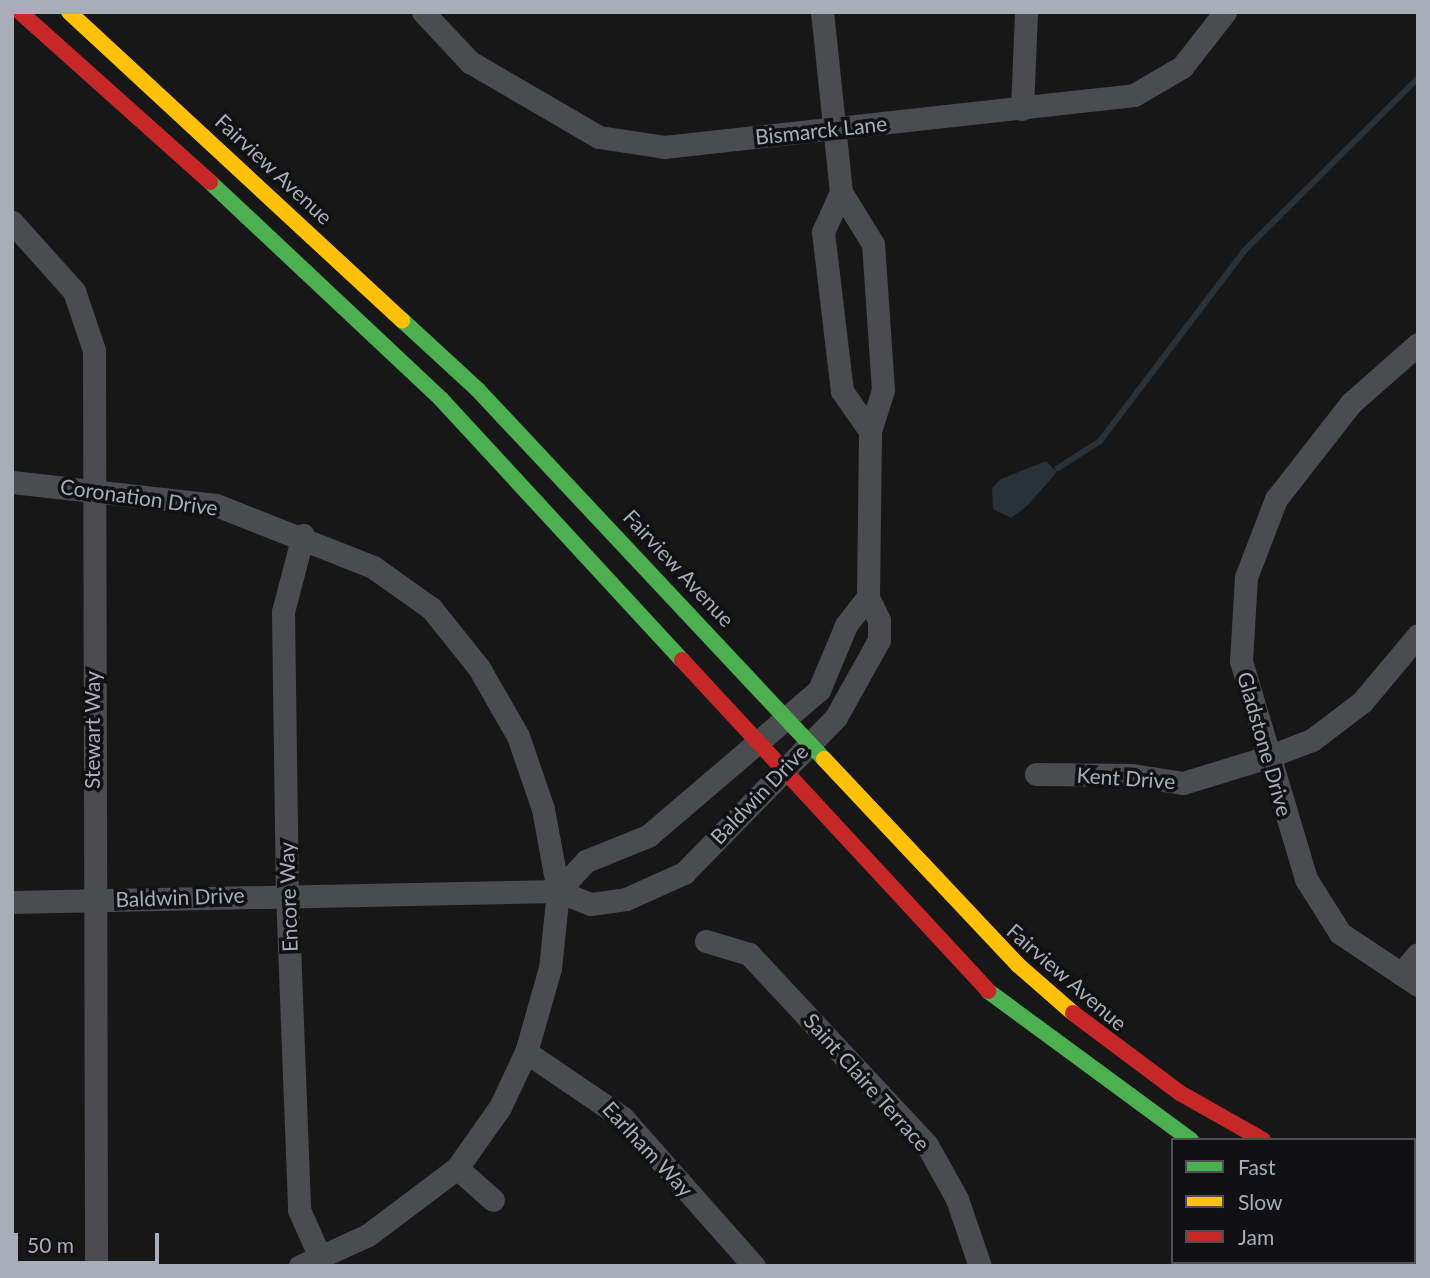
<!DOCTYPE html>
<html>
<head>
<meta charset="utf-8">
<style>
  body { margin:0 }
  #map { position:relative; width:1430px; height:1278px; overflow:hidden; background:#171717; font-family:Lato,sans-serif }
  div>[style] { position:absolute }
  .water>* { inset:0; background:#2a3239 }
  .stream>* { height:6px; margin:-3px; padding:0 3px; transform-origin:3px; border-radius:3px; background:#2a3239 }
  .street>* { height:23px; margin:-11.5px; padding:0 11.5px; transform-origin:11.5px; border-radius:11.5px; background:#4b4c50 }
  .fast>* { height:16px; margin:-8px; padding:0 8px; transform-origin:8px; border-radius:8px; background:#4caf50 }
  .slow>* { height:16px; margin:-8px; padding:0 8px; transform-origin:8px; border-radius:8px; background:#ffc107 }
  .jam>* { height:16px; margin:-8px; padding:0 8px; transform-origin:8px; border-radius:8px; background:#c62828 }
  span { translate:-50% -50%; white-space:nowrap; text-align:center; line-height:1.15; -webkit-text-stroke:7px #111113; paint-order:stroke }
  .street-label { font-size:21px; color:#a8adb8 }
  .frame { position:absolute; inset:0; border:14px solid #a8adb8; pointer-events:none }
  .legend { position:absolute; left:1171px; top:1138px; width:245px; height:126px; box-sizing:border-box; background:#111113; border:2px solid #4d4f55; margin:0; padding:9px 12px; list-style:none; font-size:21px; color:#a8adb8 }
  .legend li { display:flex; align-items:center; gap:14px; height:35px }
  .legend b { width:35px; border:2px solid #4d4f55 }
  .scale { position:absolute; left:14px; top:1233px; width:145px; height:32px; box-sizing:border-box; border:4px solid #a8adb8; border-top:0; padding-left:9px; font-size:21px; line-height:24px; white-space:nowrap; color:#a8adb8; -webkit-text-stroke:5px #111113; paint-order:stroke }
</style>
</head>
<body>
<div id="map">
  <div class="water">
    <div style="clip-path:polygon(1046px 461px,1057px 472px,1027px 506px,1011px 518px,993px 509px,992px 488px,1001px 479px)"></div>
  </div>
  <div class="stream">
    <div style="left:1058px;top:468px;width:50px;rotate:-32.7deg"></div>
    <div style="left:1100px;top:441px;width:238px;rotate:-52.8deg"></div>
    <div style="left:1244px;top:251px;width:245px;rotate:-44.8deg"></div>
  </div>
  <div class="street">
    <div style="left:423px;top:12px;width:69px;rotate:46.8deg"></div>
    <div style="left:470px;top:62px;width:149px;rotate:30.2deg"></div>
    <div style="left:599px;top:137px;width:66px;rotate:8.7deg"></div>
    <div style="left:664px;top:147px;width:473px;rotate:-6.3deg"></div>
    <div style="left:1134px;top:95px;width:56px;rotate:-30.3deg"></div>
    <div style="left:1182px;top:67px;width:70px;rotate:-52deg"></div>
    <div style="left:1022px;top:109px;width:97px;rotate:-87.6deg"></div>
    <div style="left:841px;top:192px;width:44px;rotate:114.2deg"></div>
    <div style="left:823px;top:232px;width:160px;rotate:83.2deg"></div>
    <div style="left:842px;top:391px;width:49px;rotate:55deg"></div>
    <div style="left:12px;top:222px;width:93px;rotate:48.1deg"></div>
    <div style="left:74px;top:291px;width:62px;rotate:71.3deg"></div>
    <div style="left:94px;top:350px;width:916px;rotate:89.87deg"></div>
    <div style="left:1418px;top:344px;width:89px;rotate:138.6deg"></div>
    <div style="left:1351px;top:403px;width:122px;rotate:128deg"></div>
    <div style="left:1276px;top:499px;width:84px;rotate:111deg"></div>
    <div style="left:1246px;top:577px;width:84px;rotate:93.4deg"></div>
    <div style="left:1241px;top:661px;width:227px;rotate:73.4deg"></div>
    <div style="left:1306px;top:879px;width:64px;rotate:57.8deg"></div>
    <div style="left:1340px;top:933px;width:94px;rotate:33.7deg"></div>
    <div style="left:12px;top:482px;width:205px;rotate:6.4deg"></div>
    <div style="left:216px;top:505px;width:169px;rotate:21.5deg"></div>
    <div style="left:373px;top:567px;width:71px;rotate:35.3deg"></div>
    <div style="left:431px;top:608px;width:77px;rotate:51.3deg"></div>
    <div style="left:479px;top:668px;width:78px;rotate:60.2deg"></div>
    <div style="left:518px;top:736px;width:77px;rotate:71.1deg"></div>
    <div style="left:543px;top:809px;width:83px;rotate:79.6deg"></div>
    <div style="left:558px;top:891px;width:77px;rotate:95.9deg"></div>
    <div style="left:550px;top:968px;width:87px;rotate:105.9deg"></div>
    <div style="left:526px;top:1052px;width:61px;rotate:115.3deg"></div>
    <div style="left:500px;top:1107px;width:75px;rotate:125.2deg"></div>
    <div style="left:457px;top:1168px;width:111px;rotate:143deg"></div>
    <div style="left:368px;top:1235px;width:75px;rotate:155.5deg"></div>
    <div style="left:303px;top:535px;width:80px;rotate:104.6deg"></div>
    <div style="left:283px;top:612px;width:281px;rotate:89.2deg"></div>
    <div style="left:287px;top:893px;width:317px;rotate:87.8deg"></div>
    <div style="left:299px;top:1210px;width:51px;rotate:65.9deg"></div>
    <div style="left:1036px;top:774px;width:96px;rotate:0.6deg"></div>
    <div style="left:1132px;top:775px;width:52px;rotate:8.9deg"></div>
    <div style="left:1183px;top:783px;width:86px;rotate:-17deg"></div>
    <div style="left:1265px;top:758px;width:50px;rotate:-21deg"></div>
    <div style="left:1312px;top:740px;width:63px;rotate:-37.2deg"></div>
    <div style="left:1362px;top:702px;width:87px;rotate:-50.1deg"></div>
    <div style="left:558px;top:891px;width:41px;rotate:-47deg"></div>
    <div style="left:586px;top:861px;width:67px;rotate:-22deg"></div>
    <div style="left:648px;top:836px;width:225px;rotate:-40.5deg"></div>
    <div style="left:819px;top:690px;width:70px;rotate:-67.4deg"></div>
    <div style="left:846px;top:625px;width:36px;rotate:-52deg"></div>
    <div style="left:12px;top:902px;width:546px;rotate:-1.15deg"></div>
    <div style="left:558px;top:891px;width:35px;rotate:22deg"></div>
    <div style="left:591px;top:904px;width:35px;rotate:-8deg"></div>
    <div style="left:626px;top:899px;width:64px;rotate:-24.1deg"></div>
    <div style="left:684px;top:873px;width:218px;rotate:-45.7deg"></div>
    <div style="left:836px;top:717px;width:88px;rotate:-60.8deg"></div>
    <div style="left:879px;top:640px;width:20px;rotate:-90deg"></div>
    <div style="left:879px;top:620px;width:25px;rotate:-116deg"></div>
    <div style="left:868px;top:597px;width:166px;rotate:-89.3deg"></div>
    <div style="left:870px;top:431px;width:43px;rotate:-72.4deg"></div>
    <div style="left:883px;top:390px;width:146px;rotate:-93.9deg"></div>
    <div style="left:873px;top:244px;width:61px;rotate:-121.6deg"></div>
    <div style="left:841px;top:192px;width:181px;rotate:-96deg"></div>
    <div style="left:706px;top:941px;width:45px;rotate:16.8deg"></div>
    <div style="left:749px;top:954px;width:261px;rotate:47deg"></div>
    <div style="left:927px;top:1145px;width:62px;rotate:60.9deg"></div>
    <div style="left:957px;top:1199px;width:71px;rotate:71.1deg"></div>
    <div style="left:1401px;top:974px;width:26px;rotate:-50deg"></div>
    <div style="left:526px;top:1052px;width:117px;rotate:34.2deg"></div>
    <div style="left:623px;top:1118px;width:198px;rotate:48.5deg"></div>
    <div style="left:457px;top:1168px;width:48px;rotate:41.6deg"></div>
  </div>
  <div class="fast">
    <div style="left:210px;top:182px;width:317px;rotate:43.2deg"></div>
    <div style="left:441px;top:399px;width:355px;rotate:47.3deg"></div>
    <div style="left:402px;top:320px;width:102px;rotate:42.6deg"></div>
    <div style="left:477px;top:389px;width:507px;rotate:46.84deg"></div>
    <div style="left:988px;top:991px;width:252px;rotate:36.3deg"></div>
  </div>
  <div class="slow">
    <div style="left:69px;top:12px;width:454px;rotate:42.8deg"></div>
    <div style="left:824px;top:759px;width:283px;rotate:46.7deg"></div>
    <div style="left:1018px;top:965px;width:73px;rotate:41.1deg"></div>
    <div style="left:1414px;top:1209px;width:4px;rotate:27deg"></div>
    <div style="left:1414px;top:1250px;width:4px;rotate:14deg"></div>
  </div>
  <div class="jam">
    <div style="left:20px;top:12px;width:255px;rotate:41.8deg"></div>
    <div style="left:682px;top:660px;width:451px;rotate:47.2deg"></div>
    <div style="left:1073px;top:1013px;width:134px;rotate:36.8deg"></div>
    <div style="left:1180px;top:1093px;width:95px;rotate:29.5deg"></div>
  </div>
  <div class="street-label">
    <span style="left:821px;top:130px;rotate:-6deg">Bismarck Lane</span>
    <span style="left:274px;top:169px;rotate:43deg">Fairview Avenue</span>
    <span style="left:139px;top:497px;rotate:8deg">Coronation Drive</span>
    <span style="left:679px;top:568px;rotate:47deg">Fairview Avenue</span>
    <span style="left:92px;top:730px;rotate:-90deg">Stewart Way</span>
    <span style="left:1265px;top:744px;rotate:74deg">Gladstone Drive</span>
    <span style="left:1126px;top:778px;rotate:4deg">Kent Drive</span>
    <span style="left:759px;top:794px;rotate:-46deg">Baldwin Drive</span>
    <span style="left:180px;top:897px;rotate:-2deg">Baldwin Drive</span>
    <span style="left:288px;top:897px;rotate:-92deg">Encore Way</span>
    <span style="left:1067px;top:977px;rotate:41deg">Fairview Avenue</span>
    <span style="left:867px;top:1082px;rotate:48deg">Saint Claire Terrace</span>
    <span style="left:648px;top:1149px;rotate:47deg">Earlham Way</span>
  </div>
  <div class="frame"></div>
  <ul class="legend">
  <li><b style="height:9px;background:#4caf50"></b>Fast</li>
  <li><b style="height:9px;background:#ffc107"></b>Slow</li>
  <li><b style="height:9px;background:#c62828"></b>Jam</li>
  </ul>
  <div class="scale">50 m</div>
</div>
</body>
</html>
